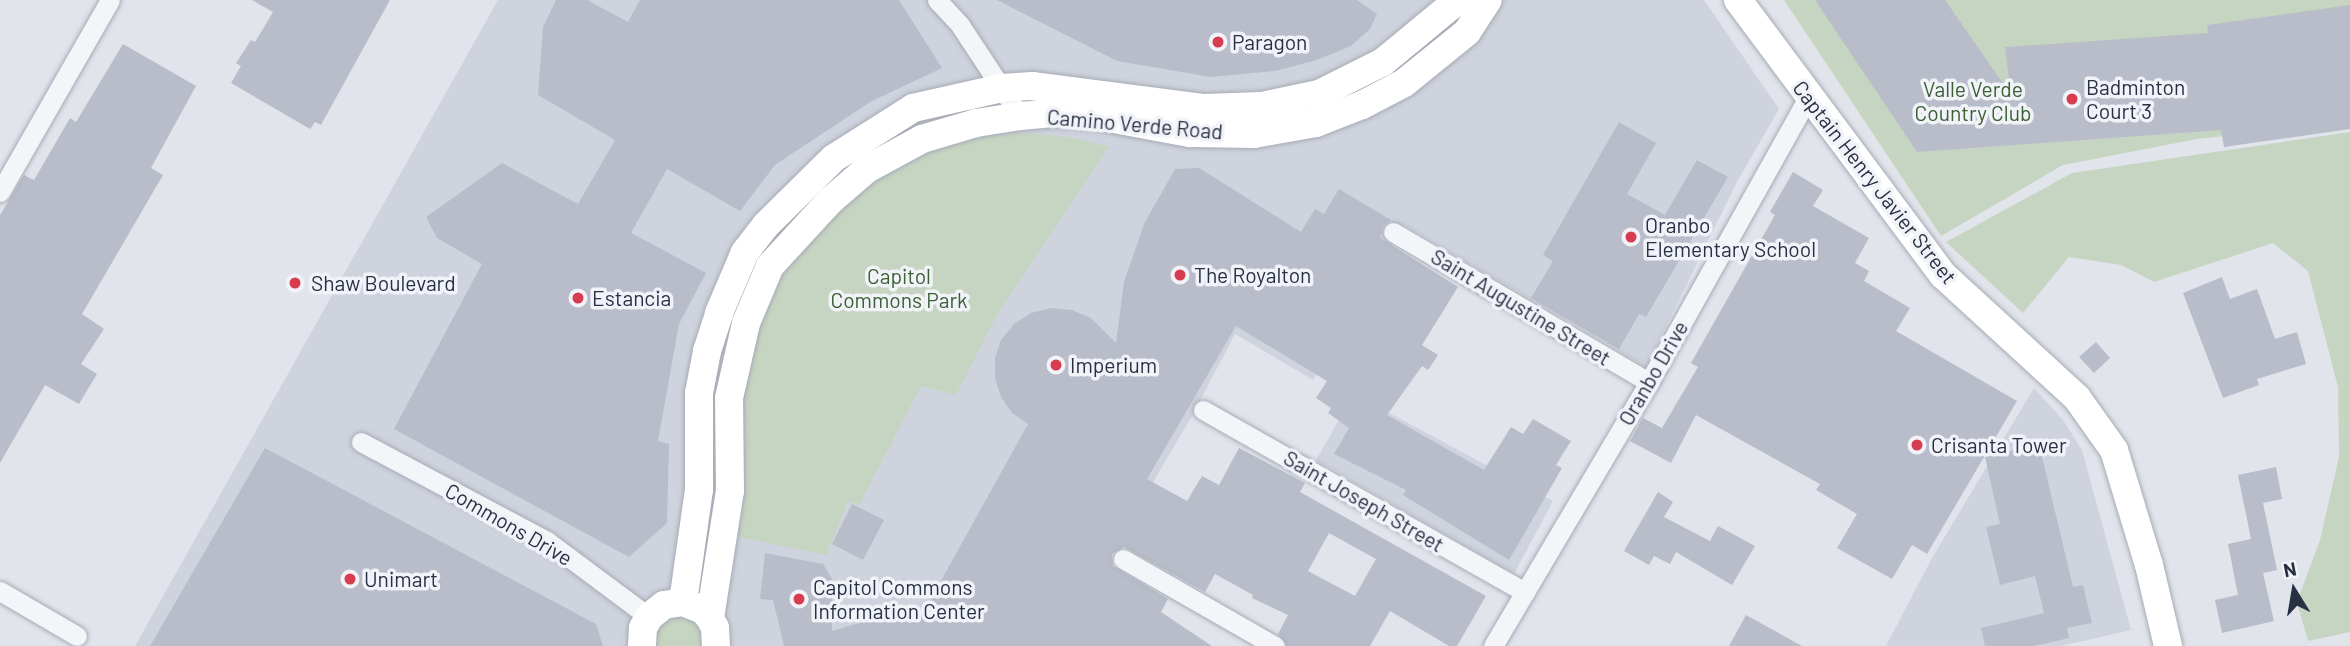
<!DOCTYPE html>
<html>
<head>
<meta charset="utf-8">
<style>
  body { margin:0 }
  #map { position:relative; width:2350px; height:646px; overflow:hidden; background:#e1e4eb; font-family:Barlow,sans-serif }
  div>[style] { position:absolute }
  .built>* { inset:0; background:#cfd3dd }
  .green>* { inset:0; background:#c6d5c1 }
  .building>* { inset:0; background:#b8bdc9 }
  .roads { filter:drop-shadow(0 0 2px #a6abb6) drop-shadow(0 0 2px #a6abb6) }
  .street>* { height:19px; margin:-9.5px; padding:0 9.5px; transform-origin:9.5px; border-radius:9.5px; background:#f4f5f8 }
  .secondary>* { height:28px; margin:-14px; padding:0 14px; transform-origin:14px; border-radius:14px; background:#fff }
  .dots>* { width:19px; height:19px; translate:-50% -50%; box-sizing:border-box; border:4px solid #f1f3f8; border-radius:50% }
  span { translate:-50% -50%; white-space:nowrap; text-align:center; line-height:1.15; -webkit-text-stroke:7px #f1f3f8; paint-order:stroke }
  .poi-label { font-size:21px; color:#283144 }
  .left { translate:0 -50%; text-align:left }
  .park-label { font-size:21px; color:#3b6034 }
  .street-label { font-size:21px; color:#283144 }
  .north { position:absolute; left:2259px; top:555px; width:70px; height:70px; -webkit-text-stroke:5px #f1f3f8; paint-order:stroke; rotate:349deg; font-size:19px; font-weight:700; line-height:28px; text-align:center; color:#283144 }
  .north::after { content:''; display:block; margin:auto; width:24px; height:32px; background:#283144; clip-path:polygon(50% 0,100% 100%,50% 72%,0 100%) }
</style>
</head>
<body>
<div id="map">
  <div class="built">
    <div style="clip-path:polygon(498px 0,1704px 0,1779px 109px,1738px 180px,1646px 367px,1404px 225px,1313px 380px,1235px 334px,1192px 416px,1057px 646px,135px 646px)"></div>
    <div style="clip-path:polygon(2034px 388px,2063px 420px,2082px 450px,2131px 630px,2061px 646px,1886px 646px,1932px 558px)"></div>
    <div style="clip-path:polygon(1354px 394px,1553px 501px,1514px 574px,1316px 460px)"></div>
  </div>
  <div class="green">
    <div style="clip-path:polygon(1784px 0,2350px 0,2350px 123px,2197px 139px,2063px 165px,1941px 236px)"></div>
    <div style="clip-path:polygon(2350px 132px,2350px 632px,2308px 641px,2297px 602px,2320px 540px,2339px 457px,2338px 387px,2308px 271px,2273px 243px,2154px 282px,2121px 265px,2069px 257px,2023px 313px,1946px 242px,2072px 173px)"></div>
    <div style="clip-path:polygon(1022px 133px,1069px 137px,1109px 147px,997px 315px,956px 395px,921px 386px,859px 505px,848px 501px,826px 555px,739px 537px,735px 491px,742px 389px,760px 317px,801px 246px,861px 189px,925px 152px,981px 137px)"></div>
    <div style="clip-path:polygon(681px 616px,695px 620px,704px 631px,706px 646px,655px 646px,657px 631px,666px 620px)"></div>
  </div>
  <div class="building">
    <div style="clip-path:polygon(252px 0,390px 0,321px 125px,315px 122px,310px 129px,231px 83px,241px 66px,236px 63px,251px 40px,255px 42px,273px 12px)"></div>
    <div style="clip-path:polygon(556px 0,587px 0,628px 22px,640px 0,899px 0,942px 68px,870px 102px,775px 165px,740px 211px,667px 169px,631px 233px,706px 273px,679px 324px,658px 441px,669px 444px,667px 523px,629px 557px,394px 429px,482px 264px,437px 238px,426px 217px,502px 163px,578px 204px,615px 140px,538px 95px,543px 27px)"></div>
    <div style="clip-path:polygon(997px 0,1357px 0,1377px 14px,1370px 29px,1351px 46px,1317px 60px,1275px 71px,1211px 77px,1117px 61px)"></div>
    <div style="clip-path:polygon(1815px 0,1945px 0,2011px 95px,2005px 47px,2208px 33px,2207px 25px,2350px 5px,2350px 129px,2224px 147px,2221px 130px,1917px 152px)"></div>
    <div style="clip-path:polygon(123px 44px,196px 86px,151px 168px,163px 175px,82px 314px,104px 329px,81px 364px,97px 374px,79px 404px,45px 385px,0 463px,0 215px,24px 175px,34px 180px,70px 118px,76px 122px)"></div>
    <div style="clip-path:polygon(1619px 122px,1656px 143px,1627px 194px,1665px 215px,1697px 160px,1728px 177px,1646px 317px,1639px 314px,1619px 349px,1531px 298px,1553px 261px,1543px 255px)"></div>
    <div style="clip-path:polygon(evenodd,1199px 168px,1301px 232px,1315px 209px,1324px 214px,1339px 189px,1391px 220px,1383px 225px,1380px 238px,1458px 287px,1422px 345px,1438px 355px,1428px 370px,1422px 366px,1387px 415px,1484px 470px,1511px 427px,1523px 434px,1533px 419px,1571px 441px,1556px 465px,1562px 468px,1509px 560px,1403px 495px,1406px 490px,1334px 454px,1349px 428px,1328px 413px,1331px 408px,1316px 398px,1327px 381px,1236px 326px,1147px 479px,1187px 501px,1202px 476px,1219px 485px,1239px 448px,1305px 483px,1300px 492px,1486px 596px,1457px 646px,1449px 646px,1390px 611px,1370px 646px,1287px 646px,1278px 634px,1288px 615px,1252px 598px,1253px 595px,1215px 574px,1205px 592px,1124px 547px,1112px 554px,1113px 566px,1168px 599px,1161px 612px,1212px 646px,784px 646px,773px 600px,760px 599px,765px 553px,823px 564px,832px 579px,832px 631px,880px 617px,922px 615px,1028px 424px,1012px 413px,1001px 397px,995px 378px,995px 358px,1001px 340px,1014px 324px,1031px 313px,1051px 308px,1072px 310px,1091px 318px,1116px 343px,1124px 282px,1144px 224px,1175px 169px,1199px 168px,1329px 533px,1376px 559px,1355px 596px,1308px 571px,1329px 533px)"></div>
    <div style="clip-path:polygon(1793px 172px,1823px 190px,1813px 206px,1869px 238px,1855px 263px,1869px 271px,1864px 281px,1910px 308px,1896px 331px,2017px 401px,1927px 554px,1912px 545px,1892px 579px,1837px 548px,1857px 514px,1816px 490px,1820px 484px,1696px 415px,1671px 463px,1630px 441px,1643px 418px,1662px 428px,1698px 367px,1691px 363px,1775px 215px,1770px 212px)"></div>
    <div style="clip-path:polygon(2222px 277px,2230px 299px,2257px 289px,2275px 339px,2297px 332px,2306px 364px,2257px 379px,2259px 385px,2223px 398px,2183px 293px)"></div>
    <div style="clip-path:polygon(2096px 342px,2110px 358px,2094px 373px,2079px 357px)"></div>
    <div style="clip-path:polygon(2039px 444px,2073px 587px,2083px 585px,2092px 623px,2067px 628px,2069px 638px,2034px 646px,1985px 646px,1981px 628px,2044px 613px,2035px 576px,2000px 585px,1986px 527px,2000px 524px,1985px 457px)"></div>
    <div style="clip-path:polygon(265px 448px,596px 624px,603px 646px,150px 646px)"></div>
    <div style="clip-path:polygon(2276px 467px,2282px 499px,2263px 503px,2277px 570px,2263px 573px,2274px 621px,2222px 633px,2215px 600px,2238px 595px,2228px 544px,2251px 539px,2238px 475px)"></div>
    <div style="clip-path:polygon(1658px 492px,1673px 502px,1664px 517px,1710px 541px,1718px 526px,1755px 546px,1732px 585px,1676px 552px,1670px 564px,1654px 556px,1649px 565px,1624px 551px)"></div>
    <div style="clip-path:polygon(852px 504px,884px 520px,863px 560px,832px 544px)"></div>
    <div style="clip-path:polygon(1746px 615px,1802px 646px,1729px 646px)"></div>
  </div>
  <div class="roads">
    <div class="street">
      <div style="left:937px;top:0;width:34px;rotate:47deg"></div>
      <div style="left:960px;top:25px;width:109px;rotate:56.6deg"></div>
      <div style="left:0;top:192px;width:221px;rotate:-60.2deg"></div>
      <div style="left:1393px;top:232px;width:297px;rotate:30.4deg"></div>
      <div style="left:1203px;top:410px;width:370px;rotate:29.5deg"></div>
      <div style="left:361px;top:442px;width:211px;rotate:28deg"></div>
      <div style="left:547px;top:541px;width:127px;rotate:36.7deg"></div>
      <div style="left:1123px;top:559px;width:175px;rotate:29.8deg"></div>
      <div style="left:0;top:591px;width:89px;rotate:30.3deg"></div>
      <div style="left:1493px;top:646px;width:307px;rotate:-59.4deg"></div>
      <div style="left:1649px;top:382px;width:328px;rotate:-60.8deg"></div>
    </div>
    <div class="secondary">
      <div style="left:1738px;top:0;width:343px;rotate:53.3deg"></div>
      <div style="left:1943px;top:275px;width:182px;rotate:42.5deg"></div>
      <div style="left:2077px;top:398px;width:64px;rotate:54.6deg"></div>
      <div style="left:2114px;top:450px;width:120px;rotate:73.1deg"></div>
      <div style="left:2149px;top:565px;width:83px;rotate:76.8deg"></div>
      <div style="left:683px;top:602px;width:113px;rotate:-81.9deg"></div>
      <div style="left:699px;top:490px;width:97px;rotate:-90deg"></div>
      <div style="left:699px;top:393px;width:43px;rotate:-79.2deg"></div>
      <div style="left:707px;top:351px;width:40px;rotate:-72deg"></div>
      <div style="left:719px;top:313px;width:66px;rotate:-66.9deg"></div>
      <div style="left:745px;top:252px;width:34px;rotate:-52deg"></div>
      <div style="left:766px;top:225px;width:95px;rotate:-44.6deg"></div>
      <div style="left:834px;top:158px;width:93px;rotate:-32.3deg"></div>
      <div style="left:913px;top:108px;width:91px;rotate:-12.7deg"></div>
      <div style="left:1002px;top:88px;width:30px;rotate:-4deg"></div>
      <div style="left:1032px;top:86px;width:172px;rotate:7.3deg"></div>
      <div style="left:1203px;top:108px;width:59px;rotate:-1.9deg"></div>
      <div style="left:1262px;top:106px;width:58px;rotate:-11.9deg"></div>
      <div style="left:1319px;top:94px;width:72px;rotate:-26.6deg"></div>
      <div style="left:1383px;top:62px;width:97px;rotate:-39.6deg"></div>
      <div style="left:710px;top:618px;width:129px;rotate:-81.1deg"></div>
      <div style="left:730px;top:491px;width:93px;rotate:-90.6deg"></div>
      <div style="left:729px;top:398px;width:77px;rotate:-77.2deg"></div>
      <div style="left:746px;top:323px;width:62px;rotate:-67.2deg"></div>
      <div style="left:770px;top:266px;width:88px;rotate:-47.3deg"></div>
      <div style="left:830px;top:201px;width:49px;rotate:-40.9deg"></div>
      <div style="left:867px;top:169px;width:63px;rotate:-28.6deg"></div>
      <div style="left:922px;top:139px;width:56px;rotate:-16.5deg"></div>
      <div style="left:976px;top:123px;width:45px;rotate:-9deg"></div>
      <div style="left:1020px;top:116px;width:36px;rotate:-5deg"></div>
      <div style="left:1056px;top:113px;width:42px;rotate:4.1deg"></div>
      <div style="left:1098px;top:116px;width:94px;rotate:10.5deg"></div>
      <div style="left:1190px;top:133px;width:64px;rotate:0.9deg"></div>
      <div style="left:1254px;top:134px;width:63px;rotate:-10.1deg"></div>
      <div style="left:1316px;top:123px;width:49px;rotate:-21.4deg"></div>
      <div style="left:1362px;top:105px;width:47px;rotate:-27.6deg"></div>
      <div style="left:1404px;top:83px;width:81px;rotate:-39deg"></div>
      <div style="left:1467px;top:32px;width:38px;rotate:-57deg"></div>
      <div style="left:642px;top:646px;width:18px;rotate:-87deg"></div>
      <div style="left:643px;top:628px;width:13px;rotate:-61deg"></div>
      <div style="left:649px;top:617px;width:19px;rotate:-39deg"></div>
      <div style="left:664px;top:605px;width:19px;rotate:-9deg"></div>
      <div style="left:683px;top:602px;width:22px;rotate:22deg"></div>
      <div style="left:703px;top:610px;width:11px;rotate:49deg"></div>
      <div style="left:710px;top:618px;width:11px;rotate:63deg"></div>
      <div style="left:715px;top:628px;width:18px;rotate:87deg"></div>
    </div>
  </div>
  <div class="dots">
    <div style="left:1218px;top:42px;background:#d83d4f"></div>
    <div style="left:2072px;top:99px;background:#d83d4f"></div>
    <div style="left:1631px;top:237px;background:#d83d4f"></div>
    <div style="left:1180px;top:275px;background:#d83d4f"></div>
    <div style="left:295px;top:283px;background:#d83d4f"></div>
    <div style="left:578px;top:298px;background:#d83d4f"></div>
    <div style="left:1056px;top:365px;background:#d83d4f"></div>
    <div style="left:1917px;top:445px;background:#d83d4f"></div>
    <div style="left:350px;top:579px;background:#d83d4f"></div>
    <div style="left:799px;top:599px;background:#d83d4f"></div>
  </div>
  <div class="poi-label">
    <span class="left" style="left:1232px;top:42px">Paragon</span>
    <span class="left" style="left:2086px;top:99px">Badminton<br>Court 3</span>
    <span class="left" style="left:1645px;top:237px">Oranbo<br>Elementary School</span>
    <span class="left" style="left:1194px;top:275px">The Royalton</span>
    <span class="left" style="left:311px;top:283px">Shaw Boulevard</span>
    <span class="left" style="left:592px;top:298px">Estancia</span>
    <span class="left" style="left:1070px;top:365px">Imperium</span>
    <span class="left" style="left:1931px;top:445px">Crisanta Tower</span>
    <span class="left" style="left:364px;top:579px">Unimart</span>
    <span class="left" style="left:813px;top:599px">Capitol Commons<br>Information Center</span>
  </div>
  <div class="park-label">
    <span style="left:1973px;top:101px">Valle Verde<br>Country Club</span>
    <span style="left:899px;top:288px">Capitol<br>Commons Park</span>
  </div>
  <div class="street-label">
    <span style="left:1135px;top:124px;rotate:5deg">Camino Verde Road</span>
    <span style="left:1875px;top:182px;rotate:52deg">Captain Henry Javier Street</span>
    <span style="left:1521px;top:307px;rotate:31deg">Saint Augustine Street</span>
    <span style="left:1653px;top:373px;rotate:-60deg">Oranbo Drive</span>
    <span style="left:1364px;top:501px;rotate:30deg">Saint Joseph Street</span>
    <span style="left:509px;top:524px;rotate:30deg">Commons Drive</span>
  </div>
  <div class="north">N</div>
</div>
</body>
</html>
